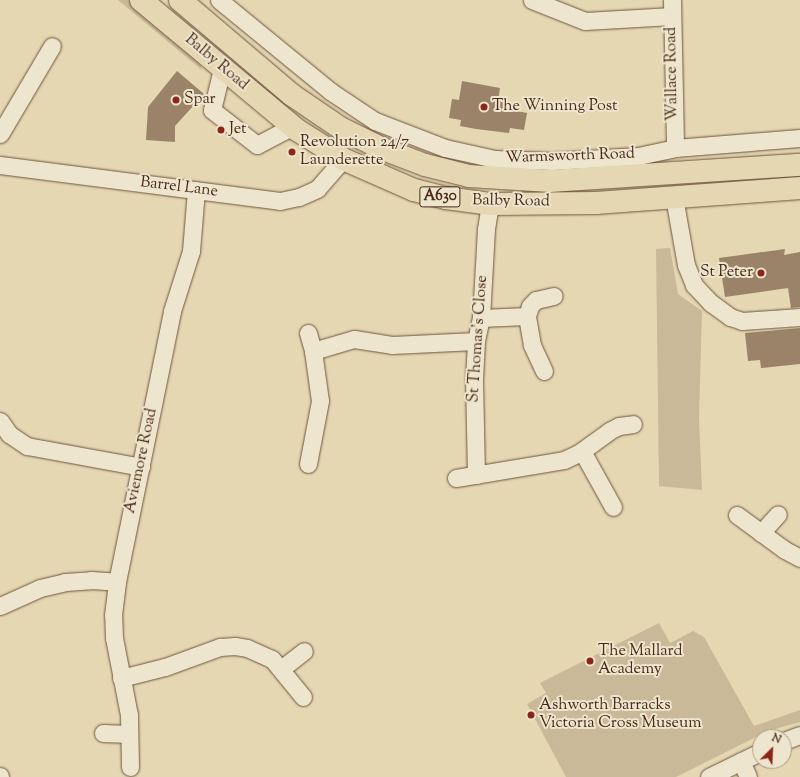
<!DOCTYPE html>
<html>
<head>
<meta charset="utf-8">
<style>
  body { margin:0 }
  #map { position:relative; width:800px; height:777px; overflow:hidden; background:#e4d7b2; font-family:"Sorts Mill Goudy",serif }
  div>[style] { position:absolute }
  .green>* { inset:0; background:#cab998 }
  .building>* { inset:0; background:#9a8368 }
  .roads { filter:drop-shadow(0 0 1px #70543e) drop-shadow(0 0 1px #70543e) }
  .minor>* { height:17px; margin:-8.5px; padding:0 8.5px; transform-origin:8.5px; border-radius:8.5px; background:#ede5cd }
  .major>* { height:22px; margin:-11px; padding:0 11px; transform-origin:11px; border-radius:11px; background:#e4d7b2 }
  .dots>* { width:11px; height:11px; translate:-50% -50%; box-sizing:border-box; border:2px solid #ede5cd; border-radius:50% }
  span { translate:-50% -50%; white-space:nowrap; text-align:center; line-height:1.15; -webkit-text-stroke:4px #ede5cd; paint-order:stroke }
  .shield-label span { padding:1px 3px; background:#ede5cd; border:1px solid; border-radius:3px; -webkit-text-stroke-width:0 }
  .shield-label { font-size:15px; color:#4a2917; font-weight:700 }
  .street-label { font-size:16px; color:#4a2917 }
  .poi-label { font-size:16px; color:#4a2917 }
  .left { translate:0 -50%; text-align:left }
  .right { translate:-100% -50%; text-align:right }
  .north { position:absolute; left:752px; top:729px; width:40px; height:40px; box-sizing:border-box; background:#ede5cd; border:1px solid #ac9a84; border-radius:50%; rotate:24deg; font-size:11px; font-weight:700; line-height:16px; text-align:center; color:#4a2917 }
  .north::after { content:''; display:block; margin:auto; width:14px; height:18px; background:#8f2418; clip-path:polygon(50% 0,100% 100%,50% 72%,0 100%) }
</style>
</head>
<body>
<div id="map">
  <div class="green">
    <div style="clip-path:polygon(118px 0,129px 0,198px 58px,202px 70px)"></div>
    <div style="clip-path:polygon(670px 248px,678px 294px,702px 311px,699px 418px,702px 490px,659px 486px,656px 249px)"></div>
    <div style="clip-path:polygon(659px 623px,670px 643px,693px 631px,704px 637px,754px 726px,800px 710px,800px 722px,768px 731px,676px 777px,566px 777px,527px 704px,546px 693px,540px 683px)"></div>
  </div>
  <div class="building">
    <div style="clip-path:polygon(177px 71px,204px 94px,175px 126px,175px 142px,146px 140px,148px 107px)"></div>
    <div style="clip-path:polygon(462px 81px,500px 88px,498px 101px,517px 104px,516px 111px,527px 113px,524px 130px,510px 128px,509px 133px,476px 129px,460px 126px,461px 120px,449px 118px,452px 99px,459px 100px)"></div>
    <div style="clip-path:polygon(785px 249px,784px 255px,800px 252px,800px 307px,791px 308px,788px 288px,725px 297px,719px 258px)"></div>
    <div style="clip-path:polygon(800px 328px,800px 364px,761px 368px,760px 360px,748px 361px,745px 333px)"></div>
  </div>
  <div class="roads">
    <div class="minor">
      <div style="left:219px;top:0;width:144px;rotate:39.3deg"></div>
      <div style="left:330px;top:91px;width:54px;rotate:33.7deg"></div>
      <div style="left:375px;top:121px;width:75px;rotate:21.1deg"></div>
      <div style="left:445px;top:148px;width:51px;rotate:12.4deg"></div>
      <div style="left:495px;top:159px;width:57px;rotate:2deg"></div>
      <div style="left:552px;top:161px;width:86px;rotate:-3.3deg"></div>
      <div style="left:638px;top:156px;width:38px;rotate:-12deg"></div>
      <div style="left:675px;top:148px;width:125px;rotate:-4.6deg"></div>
      <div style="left:532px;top:0;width:57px;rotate:21.6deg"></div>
      <div style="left:585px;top:21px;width:87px;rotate:-3.3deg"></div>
      <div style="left:672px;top:0;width:148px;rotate:88.8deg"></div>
      <div style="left:222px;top:69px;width:42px;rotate:103.7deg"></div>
      <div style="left:212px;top:110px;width:57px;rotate:37.9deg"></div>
      <div style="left:257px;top:145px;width:41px;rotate:-27.8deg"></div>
      <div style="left:0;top:134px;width:102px;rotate:-59.4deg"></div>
      <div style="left:0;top:165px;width:282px;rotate:7.3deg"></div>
      <div style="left:280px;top:201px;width:19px;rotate:-12deg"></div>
      <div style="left:299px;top:197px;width:20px;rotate:-24deg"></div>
      <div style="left:317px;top:189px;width:40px;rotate:-49deg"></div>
      <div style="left:674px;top:197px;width:69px;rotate:80deg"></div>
      <div style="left:686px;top:265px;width:22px;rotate:68deg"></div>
      <div style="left:694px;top:285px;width:25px;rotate:47deg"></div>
      <div style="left:711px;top:303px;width:24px;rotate:36deg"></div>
      <div style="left:730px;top:317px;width:13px;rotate:18deg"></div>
      <div style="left:742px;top:321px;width:58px;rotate:-3.9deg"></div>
      <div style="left:481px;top:318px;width:46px;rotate:-2.5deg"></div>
      <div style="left:308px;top:333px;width:19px;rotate:74deg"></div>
      <div style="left:313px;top:351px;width:50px;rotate:82deg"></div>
      <div style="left:320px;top:401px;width:64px;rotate:100.8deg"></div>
      <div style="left:313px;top:351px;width:43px;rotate:-16.3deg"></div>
      <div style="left:354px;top:339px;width:38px;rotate:9deg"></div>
      <div style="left:392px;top:345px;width:84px;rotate:-2.7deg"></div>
      <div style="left:544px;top:371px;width:29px;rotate:-115deg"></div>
      <div style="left:532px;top:345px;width:29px;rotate:-100deg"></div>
      <div style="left:527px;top:316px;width:10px;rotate:-73deg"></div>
      <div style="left:530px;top:306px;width:8px;rotate:-45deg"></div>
      <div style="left:536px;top:300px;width:18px;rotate:-13deg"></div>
      <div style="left:0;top:421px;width:16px;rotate:55deg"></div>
      <div style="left:9px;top:434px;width:22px;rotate:34deg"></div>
      <div style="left:27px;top:446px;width:116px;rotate:10.4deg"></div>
      <div style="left:582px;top:451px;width:64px;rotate:61deg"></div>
      <div style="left:476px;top:475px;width:95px;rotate:-91.2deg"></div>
      <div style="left:474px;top:380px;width:39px;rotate:-87deg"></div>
      <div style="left:476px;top:341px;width:24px;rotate:-78deg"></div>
      <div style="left:481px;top:318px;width:89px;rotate:-86.8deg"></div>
      <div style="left:486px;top:229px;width:25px;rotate:-81deg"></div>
      <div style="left:456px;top:478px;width:109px;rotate:-9.5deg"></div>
      <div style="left:564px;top:460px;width:17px;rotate:-25deg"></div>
      <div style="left:579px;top:453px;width:37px;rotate:-36deg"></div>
      <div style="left:609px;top:431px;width:11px;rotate:-27deg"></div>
      <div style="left:619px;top:426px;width:14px;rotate:-8deg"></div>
      <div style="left:737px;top:515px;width:59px;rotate:36.1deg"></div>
      <div style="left:785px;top:550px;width:17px;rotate:28deg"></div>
      <div style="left:761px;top:533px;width:25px;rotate:-48deg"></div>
      <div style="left:0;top:606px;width:44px;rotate:-24.2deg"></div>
      <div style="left:40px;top:588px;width:26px;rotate:-13deg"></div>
      <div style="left:65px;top:582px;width:26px;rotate:-4deg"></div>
      <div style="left:91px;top:580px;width:26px;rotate:4deg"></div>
      <div style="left:281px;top:669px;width:29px;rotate:-38deg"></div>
      <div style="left:121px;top:678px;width:45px;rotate:-14deg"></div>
      <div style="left:165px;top:667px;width:59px;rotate:-20deg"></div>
      <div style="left:220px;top:647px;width:15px;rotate:-4deg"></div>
      <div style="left:235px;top:646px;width:12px;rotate:9deg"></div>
      <div style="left:247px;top:648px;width:27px;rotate:24deg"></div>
      <div style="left:272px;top:659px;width:49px;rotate:50.8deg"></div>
      <div style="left:103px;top:733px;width:26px;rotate:2deg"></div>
      <div style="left:784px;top:741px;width:17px;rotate:-21deg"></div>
      <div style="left:741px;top:761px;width:17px;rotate:66deg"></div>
      <div style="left:130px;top:767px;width:52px;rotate:-91.1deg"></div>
      <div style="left:129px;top:715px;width:78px;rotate:-101deg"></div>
      <div style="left:114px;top:638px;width:23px;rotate:-92deg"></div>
      <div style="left:113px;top:615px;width:33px;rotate:-83deg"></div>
      <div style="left:117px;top:582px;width:277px;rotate:-78.5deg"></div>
      <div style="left:172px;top:311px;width:63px;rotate:-72.4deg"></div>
      <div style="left:191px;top:251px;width:61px;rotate:-85.3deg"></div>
      <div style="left:0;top:777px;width:1px;rotate:-90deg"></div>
      <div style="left:709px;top:777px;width:57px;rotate:-26.1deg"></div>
    </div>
    <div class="major">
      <div style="left:141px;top:0;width:203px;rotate:39.8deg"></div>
      <div style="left:297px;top:130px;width:54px;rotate:32.2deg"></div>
      <div style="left:343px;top:159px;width:77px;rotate:23.6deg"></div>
      <div style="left:414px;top:190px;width:33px;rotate:14deg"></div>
      <div style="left:446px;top:198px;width:44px;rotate:7.8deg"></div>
      <div style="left:490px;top:204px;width:106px;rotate:-0.5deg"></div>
      <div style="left:596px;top:203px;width:205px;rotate:-4.2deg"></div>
      <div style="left:180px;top:0;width:147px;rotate:40.3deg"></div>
      <div style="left:292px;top:95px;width:60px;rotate:34.2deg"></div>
      <div style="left:342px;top:129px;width:46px;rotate:26deg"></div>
      <div style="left:383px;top:149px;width:45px;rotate:20.9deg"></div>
      <div style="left:425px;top:165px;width:45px;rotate:14deg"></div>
      <div style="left:469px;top:176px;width:81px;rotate:3.5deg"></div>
      <div style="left:550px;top:181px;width:251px;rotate:-3.7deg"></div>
    </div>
  </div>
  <div class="dots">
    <div style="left:176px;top:100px;background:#8f2418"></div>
    <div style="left:484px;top:107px;background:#8f2418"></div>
    <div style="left:221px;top:130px;background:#8f2418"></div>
    <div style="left:292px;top:152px;background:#8f2418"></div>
    <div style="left:761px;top:273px;background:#8f2418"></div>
    <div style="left:590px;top:661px;background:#8f2418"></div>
    <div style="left:531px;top:715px;background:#8f2418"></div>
  </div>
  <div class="shield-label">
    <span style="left:440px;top:197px">A630</span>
  </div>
  <div class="street-label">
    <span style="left:216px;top:63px;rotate:40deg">Balby Road</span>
    <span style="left:673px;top:74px;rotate:-91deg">Wallace Road</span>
    <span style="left:570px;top:157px;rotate:-2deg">Warmsworth Road</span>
    <span style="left:179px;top:188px;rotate:7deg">Barrel Lane</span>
    <span style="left:511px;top:202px;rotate:1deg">Balby Road</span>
    <span style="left:479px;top:339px;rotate:-86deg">St Thomas's Close</span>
    <span style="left:142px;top:461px;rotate:-78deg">Aviemore Road</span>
  </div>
  <div class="poi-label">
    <span class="left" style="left:184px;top:100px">Spar</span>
    <span class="left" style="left:492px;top:107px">The Winning Post</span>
    <span class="left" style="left:229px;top:130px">Jet</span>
    <span class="left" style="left:300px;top:152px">Revolution 24/7<br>Launderette</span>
    <span class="right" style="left:753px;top:273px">St Peter</span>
    <span class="left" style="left:598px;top:661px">The Mallard<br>Academy</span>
    <span class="left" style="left:539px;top:715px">Ashworth Barracks<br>Victoria Cross Museum</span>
  </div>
  <div class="north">N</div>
</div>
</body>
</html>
